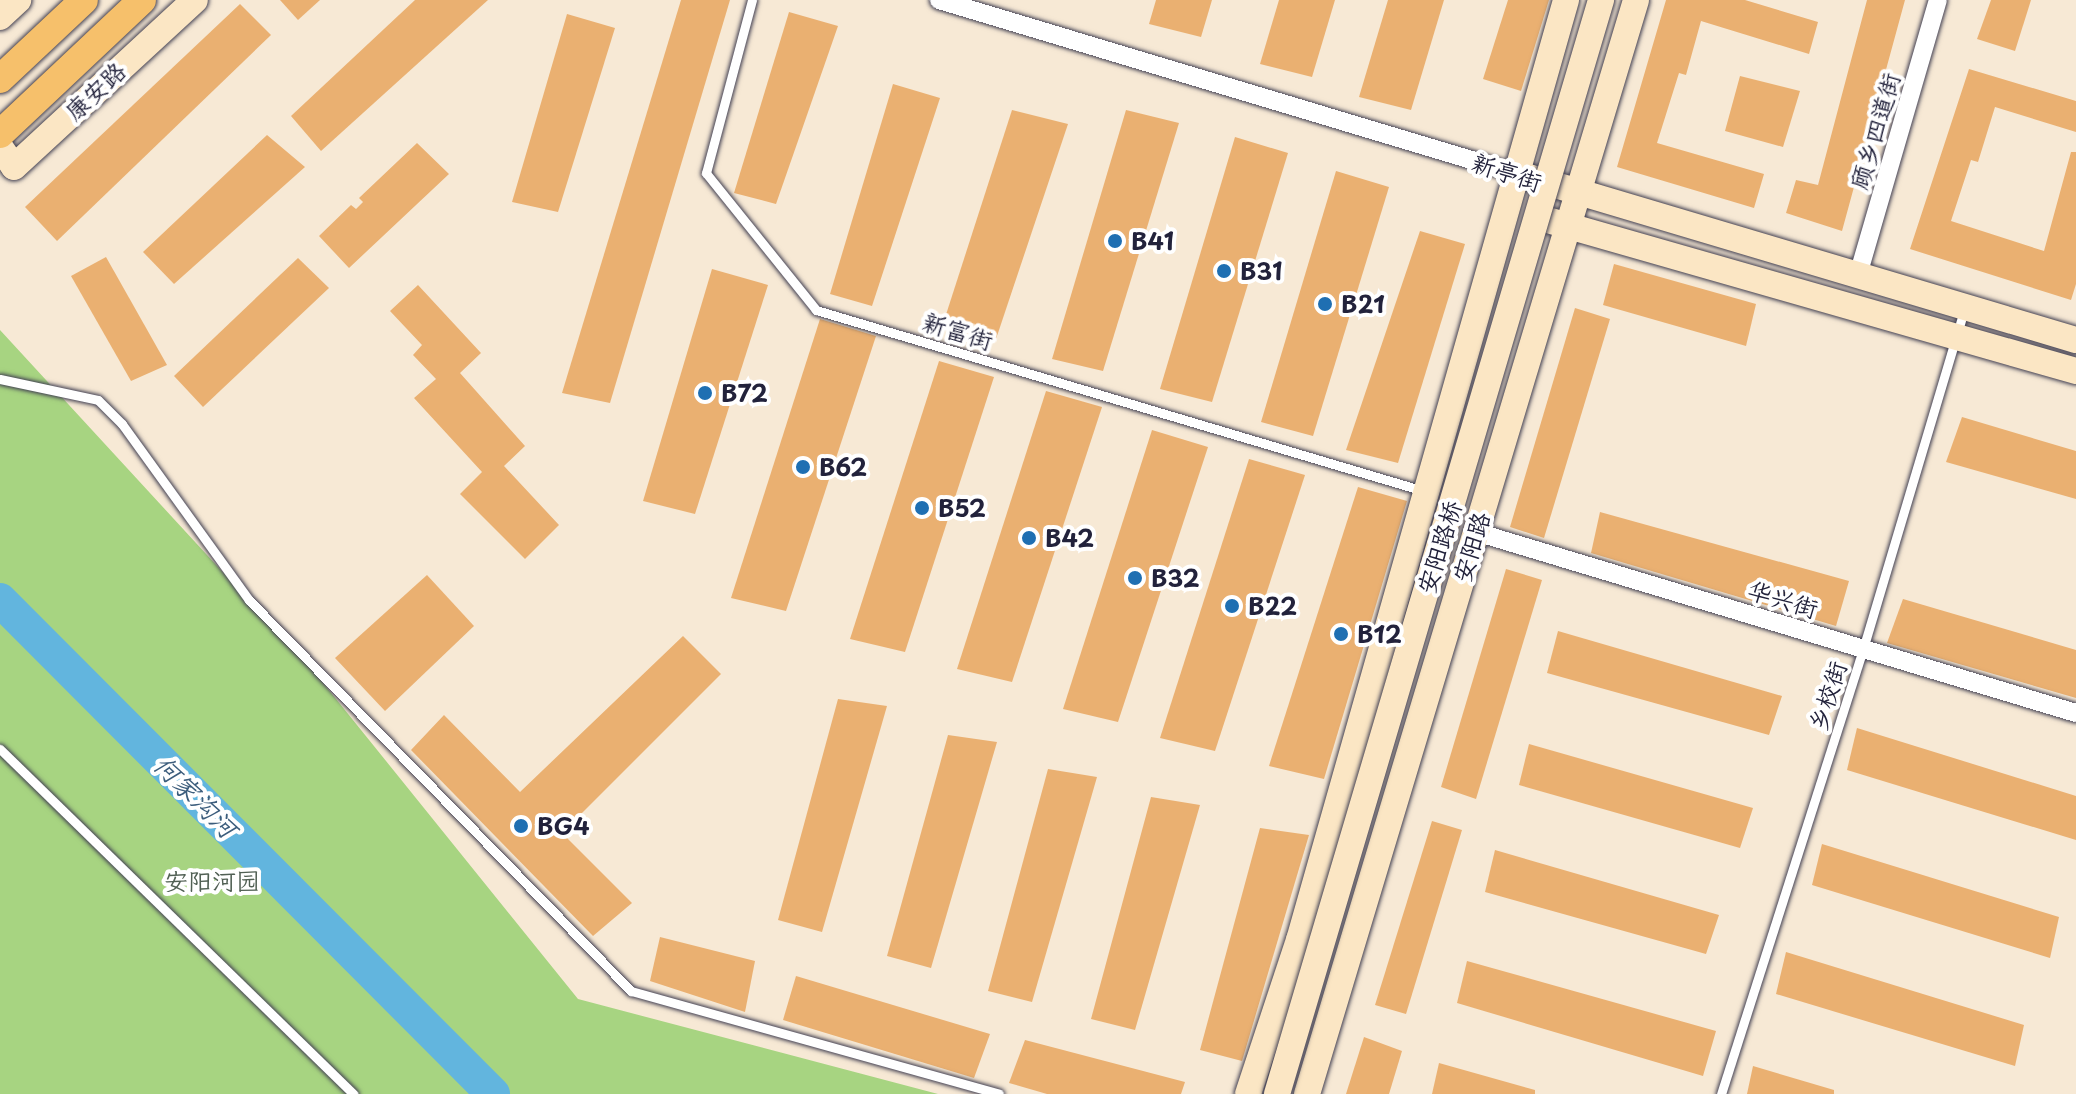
<!DOCTYPE html>
<html>
<head>
<meta charset="utf-8">
<style>
  body { margin:0 }
  #map { position:relative; width:2076px; height:1094px; overflow:hidden; background:#f7e9d5; font-family:"Playpen Sans","LXGW WenKai TC",sans-serif }
  div>[style] { position:absolute }
  .green>* { inset:0; background:#a7d481 }
  .river>* { height:34px; margin:-17px; padding:0 17px; transform-origin:17px; border-radius:17px; background:#62b5de }
  .building>* { inset:0; background:#eab071 }
  .roads { filter:drop-shadow(0 0 2px #424052) drop-shadow(0 0 2px #424052) }
  .lane>* { height:9px; margin:-4.5px; padding:0 4.5px; transform-origin:4.5px; border-radius:4.5px; background:#fff }
  .street>* { height:18px; margin:-9px; padding:0 9px; transform-origin:9px; border-radius:9px; background:#fff }
  .secondary>* { height:26px; margin:-13px; padding:0 13px; transform-origin:13px; border-radius:13px; background:#fbe6c4 }
  .primary>* { height:28px; margin:-14px; padding:0 14px; transform-origin:14px; border-radius:14px; background:#f6c06b }
  .bridges { filter:drop-shadow(0 0 2px #424052) drop-shadow(0 0 2px #424052) }
  .secondary-bridge>* { height:26px; margin:-13px; padding:0 13px; transform-origin:13px; border-radius:13px; background:#fbe6c4 }
  .dots>* { width:22px; height:22px; translate:-50% -50%; box-sizing:border-box; border:4px solid #fff; border-radius:50% }
  span { translate:-50% -50%; white-space:nowrap; text-align:center; line-height:1.15; -webkit-text-stroke:8px #fff; paint-order:stroke }
  .street-label { font-size:24px; color:#22223b }
  .poi-label { font-size:24px; color:#22223b; font-weight:700 }
  .left { translate:0 -50%; text-align:left }
  .park-label { font-size:24px; color:#516054 }
  .water-label { font-size:26px; color:#3c5d7c; font-style:italic }
</style>
</head>
<body>
<div id="map">
  <div class="green">
    <div style="clip-path:polygon(0 330px,311px 668px,578px 999px,938px 1094px,0 1094px)"></div>
  </div>
  <div class="river">
    <div style="left:0;top:600px;width:698px;rotate:45.06deg"></div>
  </div>
  <div class="building">
    <div style="clip-path:polygon(280px 0,320px 0,298px 20px)"></div>
    <div style="clip-path:polygon(415px 0,488px 0,321px 151px,291px 116px)"></div>
    <div style="clip-path:polygon(681px 0,730px 0,610px 403px,562px 393px)"></div>
    <div style="clip-path:polygon(1156px 0,1212px 0,1201px 37px,1149px 24px)"></div>
    <div style="clip-path:polygon(1279px 0,1335px 0,1312px 77px,1260px 64px)"></div>
    <div style="clip-path:polygon(1388px 0,1444px 0,1411px 110px,1359px 97px)"></div>
    <div style="clip-path:polygon(1508px 0,1549px 0,1521px 91px,1483px 79px)"></div>
    <div style="clip-path:polygon(1666px 0,1745px 0,1818px 22px,1809px 54px,1701px 21px,1686px 75px,1679px 73px,1657px 143px,1764px 174px,1754px 208px,1617px 167px)"></div>
    <div style="clip-path:polygon(1867px 0,1905px 0,1842px 231px,1786px 213px,1796px 180px,1818px 185px)"></div>
    <div style="clip-path:polygon(1991px 0,2031px 0,2015px 51px,1977px 39px)"></div>
    <div style="clip-path:polygon(240px 4px,271px 35px,57px 241px,25px 207px)"></div>
    <div style="clip-path:polygon(789px 12px,838px 26px,776px 204px,734px 193px)"></div>
    <div style="clip-path:polygon(567px 14px,615px 28px,558px 212px,512px 202px)"></div>
    <div style="clip-path:polygon(1969px 69px,2076px 101px,2076px 132px,1995px 107px,1978px 162px,1971px 160px,1951px 221px,2044px 251px,2071px 152px,2076px 152px,2076px 284px,2071px 300px,1910px 249px)"></div>
    <div style="clip-path:polygon(1740px 76px,1800px 91px,1783px 147px,1725px 131px)"></div>
    <div style="clip-path:polygon(893px 84px,940px 98px,872px 306px,830px 294px)"></div>
    <div style="clip-path:polygon(1012px 110px,1068px 124px,995px 342px,942px 327px)"></div>
    <div style="clip-path:polygon(1126px 110px,1179px 123px,1103px 371px,1052px 359px)"></div>
    <div style="clip-path:polygon(267px 135px,305px 167px,174px 284px,143px 252px)"></div>
    <div style="clip-path:polygon(1235px 137px,1288px 153px,1212px 402px,1160px 389px)"></div>
    <div style="clip-path:polygon(417px 143px,449px 174px,349px 268px,319px 236px,351px 205px,356px 209px,363px 202px,359px 198px)"></div>
    <div style="clip-path:polygon(1336px 171px,1389px 187px,1313px 436px,1261px 422px)"></div>
    <div style="clip-path:polygon(1420px 231px,1465px 244px,1398px 463px,1346px 450px)"></div>
    <div style="clip-path:polygon(106px 257px,167px 365px,131px 381px,71px 276px)"></div>
    <div style="clip-path:polygon(298px 258px,329px 288px,203px 407px,174px 376px)"></div>
    <div style="clip-path:polygon(1614px 264px,1756px 304px,1746px 346px,1603px 305px)"></div>
    <div style="clip-path:polygon(712px 269px,768px 285px,695px 514px,643px 501px)"></div>
    <div style="clip-path:polygon(418px 285px,481px 353px,460px 373px,525px 446px,504px 466px,559px 525px,525px 559px,460px 494px,482px 472px,414px 398px,436px 379px,413px 355px,422px 345px,390px 311px)"></div>
    <div style="clip-path:polygon(1575px 308px,1610px 319px,1544px 538px,1510px 527px)"></div>
    <div style="clip-path:polygon(820px 319px,876px 336px,786px 611px,731px 598px)"></div>
    <div style="clip-path:polygon(939px 361px,994px 377px,905px 652px,850px 639px)"></div>
    <div style="clip-path:polygon(1046px 391px,1102px 407px,1012px 682px,957px 669px)"></div>
    <div style="clip-path:polygon(1962px 417px,2076px 451px,2076px 499px,1946px 462px)"></div>
    <div style="clip-path:polygon(1152px 430px,1208px 447px,1118px 722px,1063px 709px)"></div>
    <div style="clip-path:polygon(1249px 459px,1305px 475px,1215px 751px,1160px 738px)"></div>
    <div style="clip-path:polygon(1358px 487px,1407px 501px,1324px 779px,1269px 766px)"></div>
    <div style="clip-path:polygon(1600px 512px,1849px 581px,1836px 626px,1591px 553px)"></div>
    <div style="clip-path:polygon(1506px 569px,1542px 580px,1476px 799px,1441px 787px)"></div>
    <div style="clip-path:polygon(427px 575px,474px 626px,385px 711px,335px 658px)"></div>
    <div style="clip-path:polygon(1903px 599px,2076px 650px,2076px 698px,1887px 643px)"></div>
    <div style="clip-path:polygon(1558px 631px,1782px 696px,1769px 735px,1547px 673px)"></div>
    <div style="clip-path:polygon(683px 636px,721px 674px,562px 833px,632px 903px,593px 936px,411px 750px,444px 715px,520px 792px)"></div>
    <div style="clip-path:polygon(838px 699px,887px 706px,822px 932px,778px 920px)"></div>
    <div style="clip-path:polygon(1857px 728px,2076px 796px,2076px 840px,1847px 770px)"></div>
    <div style="clip-path:polygon(948px 735px,997px 742px,931px 968px,887px 956px)"></div>
    <div style="clip-path:polygon(1529px 744px,1753px 808px,1740px 848px,1519px 785px)"></div>
    <div style="clip-path:polygon(1048px 769px,1097px 777px,1032px 1002px,988px 991px)"></div>
    <div style="clip-path:polygon(1151px 797px,1200px 805px,1135px 1030px,1091px 1019px)"></div>
    <div style="clip-path:polygon(1432px 821px,1462px 830px,1406px 1014px,1375px 1005px)"></div>
    <div style="clip-path:polygon(1260px 828px,1309px 835px,1242px 1061px,1200px 1050px)"></div>
    <div style="clip-path:polygon(1822px 844px,2059px 917px,2050px 958px,1812px 885px)"></div>
    <div style="clip-path:polygon(1495px 850px,1719px 915px,1706px 954px,1485px 892px)"></div>
    <div style="clip-path:polygon(660px 937px,755px 961px,745px 1012px,650px 981px)"></div>
    <div style="clip-path:polygon(1786px 952px,2024px 1025px,2015px 1066px,1776px 994px)"></div>
    <div style="clip-path:polygon(1467px 961px,1716px 1031px,1703px 1076px,1457px 1003px)"></div>
    <div style="clip-path:polygon(796px 976px,990px 1034px,974px 1078px,783px 1020px)"></div>
    <div style="clip-path:polygon(1364px 1037px,1402px 1051px,1389px 1094px,1346px 1094px)"></div>
    <div style="clip-path:polygon(1025px 1040px,1185px 1082px,1181px 1094px,1047px 1094px,1009px 1083px)"></div>
    <div style="clip-path:polygon(1439px 1063px,1535px 1090px,1535px 1094px,1432px 1094px)"></div>
    <div style="clip-path:polygon(1753px 1066px,1834px 1090px,1834px 1094px,1747px 1094px)"></div>
  </div>
  <div class="roads">
    <div class="lane">
      <div style="left:752px;top:0;width:179px;rotate:104.9deg"></div>
      <div style="left:706px;top:173px;width:176px;rotate:51.2deg"></div>
      <div style="left:816px;top:310px;width:634px;rotate:16.58deg"></div>
      <div style="left:0;top:379px;width:100px;rotate:12.1deg"></div>
      <div style="left:98px;top:400px;width:34px;rotate:45deg"></div>
      <div style="left:122px;top:424px;width:217px;rotate:54.2deg"></div>
      <div style="left:249px;top:600px;width:547px;rotate:45.67deg"></div>
      <div style="left:631px;top:991px;width:382px;rotate:15.6deg"></div>
      <div style="left:0;top:749px;width:494px;rotate:44.3deg"></div>
      <div style="left:1721px;top:1094px;width:467px;rotate:-72.3deg"></div>
      <div style="left:1863px;top:649px;width:354px;rotate:-73.4deg"></div>
    </div>
    <div class="street">
      <div style="left:939px;top:0;width:601px;rotate:16.72deg"></div>
      <div style="left:1858px;top:275px;width:286px;rotate:-73.8deg"></div>
      <div style="left:1476px;top:532px;width:627px;rotate:16.79deg"></div>
    </div>
    <div class="secondary">
      <div style="left:0;top:17px;width:25px;rotate:-43deg"></div>
      <div style="left:0;top:147px;width:24px;rotate:55deg"></div>
      <div style="left:14px;top:167px;width:246px;rotate:-42.7deg"></div>
      <div style="left:1515px;top:173px;width:585px;rotate:16.58deg"></div>
      <div style="left:1551px;top:221px;width:546px;rotate:15.95deg"></div>
      <div style="left:1248px;top:1094px;width:162px;rotate:-71.7deg"></div>
      <div style="left:1299px;top:940px;width:977px;rotate:-74.14deg"></div>
      <div style="left:1307px;top:1094px;width:1142px;rotate:-73.26deg"></div>
    </div>
    <div class="primary">
      <div style="left:0;top:79px;width:115px;rotate:-43.2deg"></div>
      <div style="left:0;top:134px;width:195px;rotate:-43.3deg"></div>
    </div>
  </div>
  <div class="bridges">
    <div class="secondary-bridge">
      <div style="left:1277px;top:1094px;width:1141px;rotate:-73.5deg"></div>
    </div>
  </div>
  <div class="dots">
    <div style="left:1115px;top:241px;background:#1f6fb2"></div>
    <div style="left:1224px;top:271px;background:#1f6fb2"></div>
    <div style="left:1325px;top:304px;background:#1f6fb2"></div>
    <div style="left:705px;top:393px;background:#1f6fb2"></div>
    <div style="left:803px;top:467px;background:#1f6fb2"></div>
    <div style="left:922px;top:508px;background:#1f6fb2"></div>
    <div style="left:1029px;top:538px;background:#1f6fb2"></div>
    <div style="left:1135px;top:578px;background:#1f6fb2"></div>
    <div style="left:1232px;top:606px;background:#1f6fb2"></div>
    <div style="left:1341px;top:634px;background:#1f6fb2"></div>
    <div style="left:521px;top:826px;background:#1f6fb2"></div>
  </div>
  <div class="street-label">
    <span style="left:95px;top:91px;rotate:-43deg">康安路</span>
    <span style="left:1875px;top:131px;rotate:-74deg">顾乡四道街</span>
    <span style="left:1507px;top:172px;rotate:18deg">新亭街</span>
    <span style="left:958px;top:331px;rotate:17deg">新富街</span>
    <span style="left:1439px;top:547px;rotate:-73deg">安阳路桥</span>
    <span style="left:1471px;top:547px;rotate:-73deg">安阳路</span>
    <span style="left:1783px;top:599px;rotate:17deg">华兴街</span>
    <span style="left:1827px;top:696px;rotate:-72deg">乡校街</span>
  </div>
  <div class="poi-label">
    <span class="left" style="left:1131px;top:241px">B41</span>
    <span class="left" style="left:1240px;top:271px">B31</span>
    <span class="left" style="left:1341px;top:304px">B21</span>
    <span class="left" style="left:721px;top:393px">B72</span>
    <span class="left" style="left:819px;top:467px">B62</span>
    <span class="left" style="left:938px;top:508px">B52</span>
    <span class="left" style="left:1045px;top:538px">B42</span>
    <span class="left" style="left:1151px;top:578px">B32</span>
    <span class="left" style="left:1248px;top:606px">B22</span>
    <span class="left" style="left:1357px;top:634px">B12</span>
    <span class="left" style="left:537px;top:826px">BG4</span>
  </div>
  <div class="park-label">
    <span style="left:212px;top:881px">安阳河园</span>
  </div>
  <div class="water-label">
    <span style="left:196px;top:796px;rotate:45deg">何家沟河</span>
  </div>
</div>
</body>
</html>
